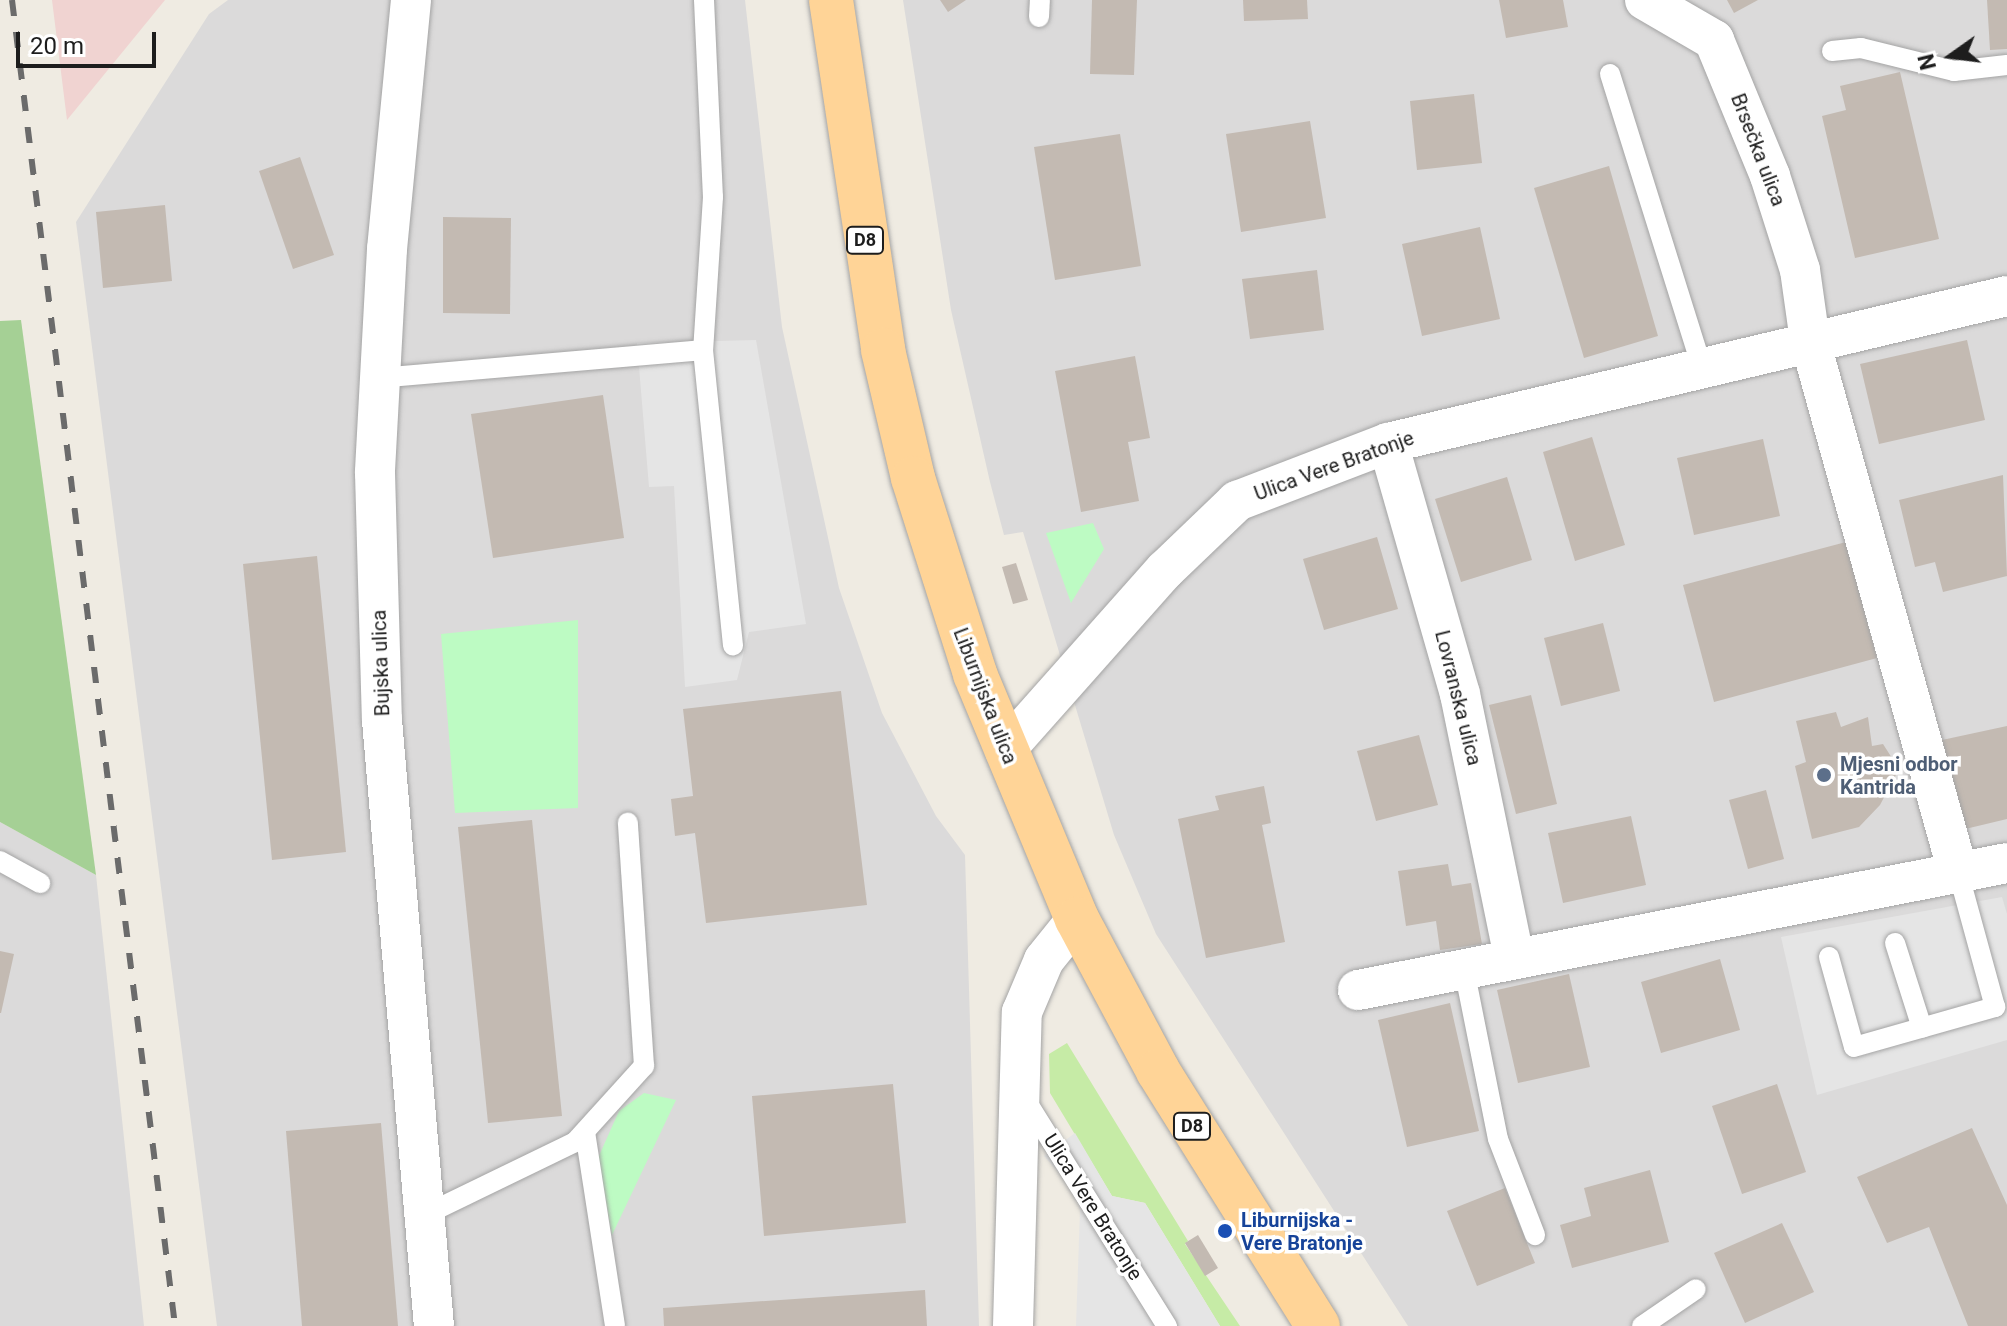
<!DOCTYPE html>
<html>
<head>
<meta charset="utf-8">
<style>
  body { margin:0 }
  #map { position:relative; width:2007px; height:1326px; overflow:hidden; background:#efebe2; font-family:Roboto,sans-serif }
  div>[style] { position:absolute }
  .residential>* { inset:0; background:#dbdada }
  .commercial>* { inset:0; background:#f0d3d1 }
  .grass>* { inset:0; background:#c6eba6 }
  .forest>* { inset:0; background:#a5d095 }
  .park>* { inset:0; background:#bdfbc3 }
  .parking>* { inset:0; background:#e5e5e5 }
  .building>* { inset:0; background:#c3bab2 }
  .roads { filter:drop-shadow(0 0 2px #a4a4a4) drop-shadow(0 0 2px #a4a4a4) }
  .service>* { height:20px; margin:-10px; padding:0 10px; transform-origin:10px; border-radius:10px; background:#fff }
  .minor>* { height:40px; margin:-20px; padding:0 20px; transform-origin:20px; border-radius:20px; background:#fff }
  .primary>* { height:44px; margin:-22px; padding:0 22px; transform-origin:22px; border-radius:22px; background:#ffd497 }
  .rail>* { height:6px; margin-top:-3px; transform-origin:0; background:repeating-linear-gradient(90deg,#6b6b6b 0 16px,transparent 0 32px) }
  .dots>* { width:22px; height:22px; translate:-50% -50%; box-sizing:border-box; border:4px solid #fff; border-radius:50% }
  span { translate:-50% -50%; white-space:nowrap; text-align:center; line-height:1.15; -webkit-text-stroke:7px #fff; paint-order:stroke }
  .shield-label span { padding:2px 6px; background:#fff; border:2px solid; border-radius:6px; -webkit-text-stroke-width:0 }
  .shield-label { font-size:18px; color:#1d1d1d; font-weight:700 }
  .street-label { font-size:20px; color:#1d1d1d }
  .service-label { font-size:20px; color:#4e5e75; font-weight:700 }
  .left { translate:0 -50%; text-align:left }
  .transit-label { font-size:20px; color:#164399; font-weight:700 }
  .north { position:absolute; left:1911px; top:16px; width:80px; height:80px; -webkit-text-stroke:6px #fff; paint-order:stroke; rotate:256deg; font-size:22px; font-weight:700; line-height:32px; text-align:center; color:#1d1d1d }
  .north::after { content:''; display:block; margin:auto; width:28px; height:36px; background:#1d1d1d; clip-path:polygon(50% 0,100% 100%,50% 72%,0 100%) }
  .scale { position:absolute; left:16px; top:32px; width:140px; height:36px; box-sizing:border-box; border:4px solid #1d1d1d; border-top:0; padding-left:10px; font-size:24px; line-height:28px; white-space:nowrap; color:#1d1d1d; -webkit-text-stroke:6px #fff; paint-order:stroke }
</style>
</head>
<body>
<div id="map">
  <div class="residential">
    <div style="clip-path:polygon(228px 0,745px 0,782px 327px,839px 588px,882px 713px,936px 816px,965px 855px,979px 1326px,217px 1326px,76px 222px,209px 14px)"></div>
    <div style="clip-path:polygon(903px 0,2007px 0,2007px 1326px,1408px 1326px,1156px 934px,1114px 835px,1023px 532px,1004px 535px,990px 482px,951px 310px)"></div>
    <div style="clip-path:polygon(0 822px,96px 875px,144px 1326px,0 1326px)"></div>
  </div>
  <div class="commercial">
    <div style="clip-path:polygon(52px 0,165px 0,67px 120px)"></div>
  </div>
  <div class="grass">
    <div style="clip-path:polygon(1067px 1043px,1188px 1241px,1185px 1244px,1240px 1326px,1220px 1326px,1145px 1203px,1112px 1196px,1050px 1093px,1049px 1054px)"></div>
  </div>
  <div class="forest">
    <div style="clip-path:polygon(21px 320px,96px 875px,0 822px,0 321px)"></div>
  </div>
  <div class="park">
    <div style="clip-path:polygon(1093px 523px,1104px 549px,1071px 603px,1046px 533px)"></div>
    <div style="clip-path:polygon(578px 620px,578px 808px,455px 813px,441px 634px)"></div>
    <div style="clip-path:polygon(644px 1093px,676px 1100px,612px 1235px,598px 1158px,619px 1111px)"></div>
  </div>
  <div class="parking">
    <div style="clip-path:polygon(756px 340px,806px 624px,749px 632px,737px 680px,685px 687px,674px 486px,649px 487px,637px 343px)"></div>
    <div style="clip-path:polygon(2002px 897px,2007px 914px,2007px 1040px,1817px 1095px,1781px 937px)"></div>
    <div style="clip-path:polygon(1075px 1133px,1112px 1196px,1145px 1203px,1220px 1326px,1076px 1326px,1080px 1210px,1076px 1192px,1044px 1156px)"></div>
  </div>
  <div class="building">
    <div style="clip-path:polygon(940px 0,966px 0,948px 12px)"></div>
    <div style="clip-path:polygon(1092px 0,1137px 0,1134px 75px,1090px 74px)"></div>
    <div style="clip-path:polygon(1243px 0,1307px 0,1308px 19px,1244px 21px)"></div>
    <div style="clip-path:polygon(1499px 0,1563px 0,1568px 27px,1506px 38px)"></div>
    <div style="clip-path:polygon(1727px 0,1758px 0,1734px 13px)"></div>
    <div style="clip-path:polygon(1987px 0,2007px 0,2007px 49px,1990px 50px)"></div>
    <div style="clip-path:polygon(1900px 72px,1939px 239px,1855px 258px,1822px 116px,1846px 110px,1840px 86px)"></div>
    <div style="clip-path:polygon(1474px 94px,1482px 163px,1417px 170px,1410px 101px)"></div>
    <div style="clip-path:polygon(1310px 121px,1326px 218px,1241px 232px,1226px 134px)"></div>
    <div style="clip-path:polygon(1120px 134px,1141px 266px,1055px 280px,1034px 147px)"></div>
    <div style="clip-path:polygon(300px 157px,334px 255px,293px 269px,259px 171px)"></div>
    <div style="clip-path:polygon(1609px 166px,1658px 336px,1584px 358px,1534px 188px)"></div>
    <div style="clip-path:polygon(165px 205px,172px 281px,103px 288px,96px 212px)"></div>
    <div style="clip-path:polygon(443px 217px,511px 218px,510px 314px,443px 313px)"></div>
    <div style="clip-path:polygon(1480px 227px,1500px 319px,1422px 336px,1402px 244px)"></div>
    <div style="clip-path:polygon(1317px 270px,1324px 330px,1250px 339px,1242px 279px)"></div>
    <div style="clip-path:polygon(1967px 340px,1985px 420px,1879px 444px,1860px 364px)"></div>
    <div style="clip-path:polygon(1135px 356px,1150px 438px,1128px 442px,1139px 501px,1081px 512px,1055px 371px)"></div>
    <div style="clip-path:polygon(603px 395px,624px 538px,493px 558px,471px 414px)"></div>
    <div style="clip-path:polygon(1592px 437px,1625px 545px,1575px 561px,1543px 452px)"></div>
    <div style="clip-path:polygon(1763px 439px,1780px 516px,1694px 535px,1677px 458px)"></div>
    <div style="clip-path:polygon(2003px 475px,2007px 576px,1943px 592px,1935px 562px,1915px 567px,1899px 500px)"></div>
    <div style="clip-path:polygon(1507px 477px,1532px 560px,1461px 582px,1435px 499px)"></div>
    <div style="clip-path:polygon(1377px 537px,1398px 609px,1324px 630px,1303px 559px)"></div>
    <div style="clip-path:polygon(1846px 542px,1877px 658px,1714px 702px,1683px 585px)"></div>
    <div style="clip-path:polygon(317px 556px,346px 852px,272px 860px,243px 564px)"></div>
    <div style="clip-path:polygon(1016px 563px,1028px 600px,1013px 604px,1002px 567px)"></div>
    <div style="clip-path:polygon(1603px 623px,1620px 691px,1561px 706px,1544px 638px)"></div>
    <div style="clip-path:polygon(841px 691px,867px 905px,706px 923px,695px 833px,675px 836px,671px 799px,693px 796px,683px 709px)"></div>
    <div style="clip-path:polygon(1531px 695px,1557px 804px,1516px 814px,1489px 705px)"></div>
    <div style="clip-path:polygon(1836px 712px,1841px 727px,1868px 717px,1872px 746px,1883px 744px,1899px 769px,1880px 805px,1859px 827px,1812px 839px,1795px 766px,1806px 762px,1796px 721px)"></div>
    <div style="clip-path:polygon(2007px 726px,2007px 819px,1961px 830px,1942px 740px)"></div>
    <div style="clip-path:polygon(1419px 735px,1438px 805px,1376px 821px,1357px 751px)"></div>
    <div style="clip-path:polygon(1264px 786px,1271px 823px,1262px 825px,1285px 942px,1206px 958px,1178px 819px,1219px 810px,1215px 796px)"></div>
    <div style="clip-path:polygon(1766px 790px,1784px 859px,1748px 869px,1729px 800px)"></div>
    <div style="clip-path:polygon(1631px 816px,1646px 885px,1563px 903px,1548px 833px)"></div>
    <div style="clip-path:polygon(532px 820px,562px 1116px,488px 1123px,458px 827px)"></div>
    <div style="clip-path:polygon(1448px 864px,1452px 886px,1471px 883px,1482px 944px,1440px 950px,1436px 921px,1406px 926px,1398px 871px)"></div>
    <div style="clip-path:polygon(0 951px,14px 954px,1px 1013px,0 1013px)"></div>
    <div style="clip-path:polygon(1720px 959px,1740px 1030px,1661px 1053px,1641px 982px)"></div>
    <div style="clip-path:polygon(1569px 974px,1590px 1067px,1518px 1083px,1497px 990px)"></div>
    <div style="clip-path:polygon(1450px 1003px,1479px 1131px,1407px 1147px,1378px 1020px)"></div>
    <div style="clip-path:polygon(893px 1084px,906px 1223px,764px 1236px,752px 1096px)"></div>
    <div style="clip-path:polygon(1777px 1084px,1806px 1172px,1742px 1194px,1712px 1106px)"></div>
    <div style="clip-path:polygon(381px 1123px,398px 1326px,302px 1326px,286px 1131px)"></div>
    <div style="clip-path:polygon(1972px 1128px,2007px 1205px,2007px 1326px,1968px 1326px,1929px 1227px,1887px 1243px,1857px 1177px)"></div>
    <div style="clip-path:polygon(1650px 1170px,1669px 1242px,1572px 1268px,1560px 1225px,1591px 1216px,1584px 1188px)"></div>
    <div style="clip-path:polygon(1505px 1188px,1535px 1263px,1477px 1286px,1447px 1211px)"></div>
    <div style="clip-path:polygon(1782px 1223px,1814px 1292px,1745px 1323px,1714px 1253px)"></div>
    <div style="clip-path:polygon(1198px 1235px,1218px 1268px,1205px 1276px,1185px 1243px)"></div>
    <div style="clip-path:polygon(925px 1290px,927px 1326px,664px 1326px,663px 1308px)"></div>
  </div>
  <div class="roads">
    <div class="service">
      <div style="left:704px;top:0;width:197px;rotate:87.4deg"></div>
      <div style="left:713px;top:197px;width:153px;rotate:93.7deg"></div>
      <div style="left:703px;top:350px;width:297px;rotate:84.2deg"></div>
      <div style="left:1039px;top:17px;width:17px;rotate:-87deg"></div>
      <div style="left:1832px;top:51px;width:29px;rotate:-6deg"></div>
      <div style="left:1861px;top:48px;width:96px;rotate:13.9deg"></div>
      <div style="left:1954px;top:71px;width:53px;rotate:-6.5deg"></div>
      <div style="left:1610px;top:74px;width:307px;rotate:72.6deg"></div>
      <div style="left:378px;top:378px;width:326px;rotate:-4.9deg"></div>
      <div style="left:0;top:861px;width:46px;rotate:28.8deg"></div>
      <div style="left:1895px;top:943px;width:89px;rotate:72.4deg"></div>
      <div style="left:1829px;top:957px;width:93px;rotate:74.5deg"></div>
      <div style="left:1854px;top:1047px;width:147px;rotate:-15.8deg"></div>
      <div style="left:1995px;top:1007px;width:140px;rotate:-105.3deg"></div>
      <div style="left:1464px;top:969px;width:173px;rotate:78.7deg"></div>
      <div style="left:1498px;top:1139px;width:103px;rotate:68.9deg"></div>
      <div style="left:1025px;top:1099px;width:268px;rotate:58deg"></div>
      <div style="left:585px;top:1132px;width:196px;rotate:81.2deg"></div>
      <div style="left:427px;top:1214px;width:165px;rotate:-25.9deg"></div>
      <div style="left:575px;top:1142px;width:103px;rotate:-47.8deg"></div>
      <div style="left:644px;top:1066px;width:244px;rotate:-93.8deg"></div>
      <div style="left:1642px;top:1326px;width:65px;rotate:-34.4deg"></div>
    </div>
    <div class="minor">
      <div style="left:411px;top:0;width:250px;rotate:95.5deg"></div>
      <div style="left:387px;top:249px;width:224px;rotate:93.1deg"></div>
      <div style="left:375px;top:473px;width:247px;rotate:88.4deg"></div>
      <div style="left:382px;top:720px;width:608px;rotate:85.1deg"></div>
      <div style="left:1645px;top:0;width:80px;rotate:30.1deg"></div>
      <div style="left:1714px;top:40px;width:147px;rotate:67.6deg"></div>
      <div style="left:1770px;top:176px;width:99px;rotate:72.3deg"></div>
      <div style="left:1800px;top:270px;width:72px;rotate:82deg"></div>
      <div style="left:1810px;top:341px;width:551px;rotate:74.43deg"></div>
      <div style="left:1388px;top:443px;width:261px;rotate:74deg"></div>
      <div style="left:1460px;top:694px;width:268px;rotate:78.4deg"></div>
      <div style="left:1005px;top:750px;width:241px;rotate:-48.4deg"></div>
      <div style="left:1165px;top:570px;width:100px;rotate:-43.8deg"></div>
      <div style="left:1237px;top:501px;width:162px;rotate:-21deg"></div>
      <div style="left:1388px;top:443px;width:636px;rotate:-13.36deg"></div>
      <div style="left:1358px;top:990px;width:661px;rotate:-11.07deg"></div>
      <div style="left:1013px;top:1326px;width:314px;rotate:-88.4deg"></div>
      <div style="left:1022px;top:1012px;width:56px;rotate:-67.1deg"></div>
      <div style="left:1044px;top:960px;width:53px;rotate:-51.2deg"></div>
    </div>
    <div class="primary">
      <div style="left:831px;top:0;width:354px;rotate:81.5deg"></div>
      <div style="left:883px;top:350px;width:131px;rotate:76.8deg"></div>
      <div style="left:913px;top:478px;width:206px;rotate:72.4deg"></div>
      <div style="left:975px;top:674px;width:265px;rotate:67.4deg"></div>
      <div style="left:1077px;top:919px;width:172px;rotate:61.9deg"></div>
      <div style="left:1158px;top:1071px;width:301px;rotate:57.9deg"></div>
    </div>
  </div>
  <div class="rail">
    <div style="left:12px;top:0;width:1336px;rotate:82.99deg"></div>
  </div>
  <div class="dots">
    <div style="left:1824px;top:775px;background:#5c6f8a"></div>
    <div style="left:1225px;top:1231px;background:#1a4fb4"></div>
  </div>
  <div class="shield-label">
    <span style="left:865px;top:240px">D8</span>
    <span style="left:1192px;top:1126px">D8</span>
  </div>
  <div class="street-label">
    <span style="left:1758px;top:150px;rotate:69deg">Brsečka ulica</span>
    <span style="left:1334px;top:466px;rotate:-20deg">Ulica Vere Bratonje</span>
    <span style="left:381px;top:663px;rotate:-92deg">Bujska ulica</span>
    <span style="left:985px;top:696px;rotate:69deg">Liburnijska ulica</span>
    <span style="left:1458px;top:698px;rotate:76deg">Lovranska ulica</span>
    <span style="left:1093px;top:1207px;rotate:58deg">Ulica Vere Bratonje</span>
  </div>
  <div class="service-label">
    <span class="left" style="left:1840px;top:776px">Mjesni odbor<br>Kantrida</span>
  </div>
  <div class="transit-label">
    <span class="left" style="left:1241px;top:1232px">Liburnijska -<br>Vere Bratonje</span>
  </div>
  <div class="north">N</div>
  <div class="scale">20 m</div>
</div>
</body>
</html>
